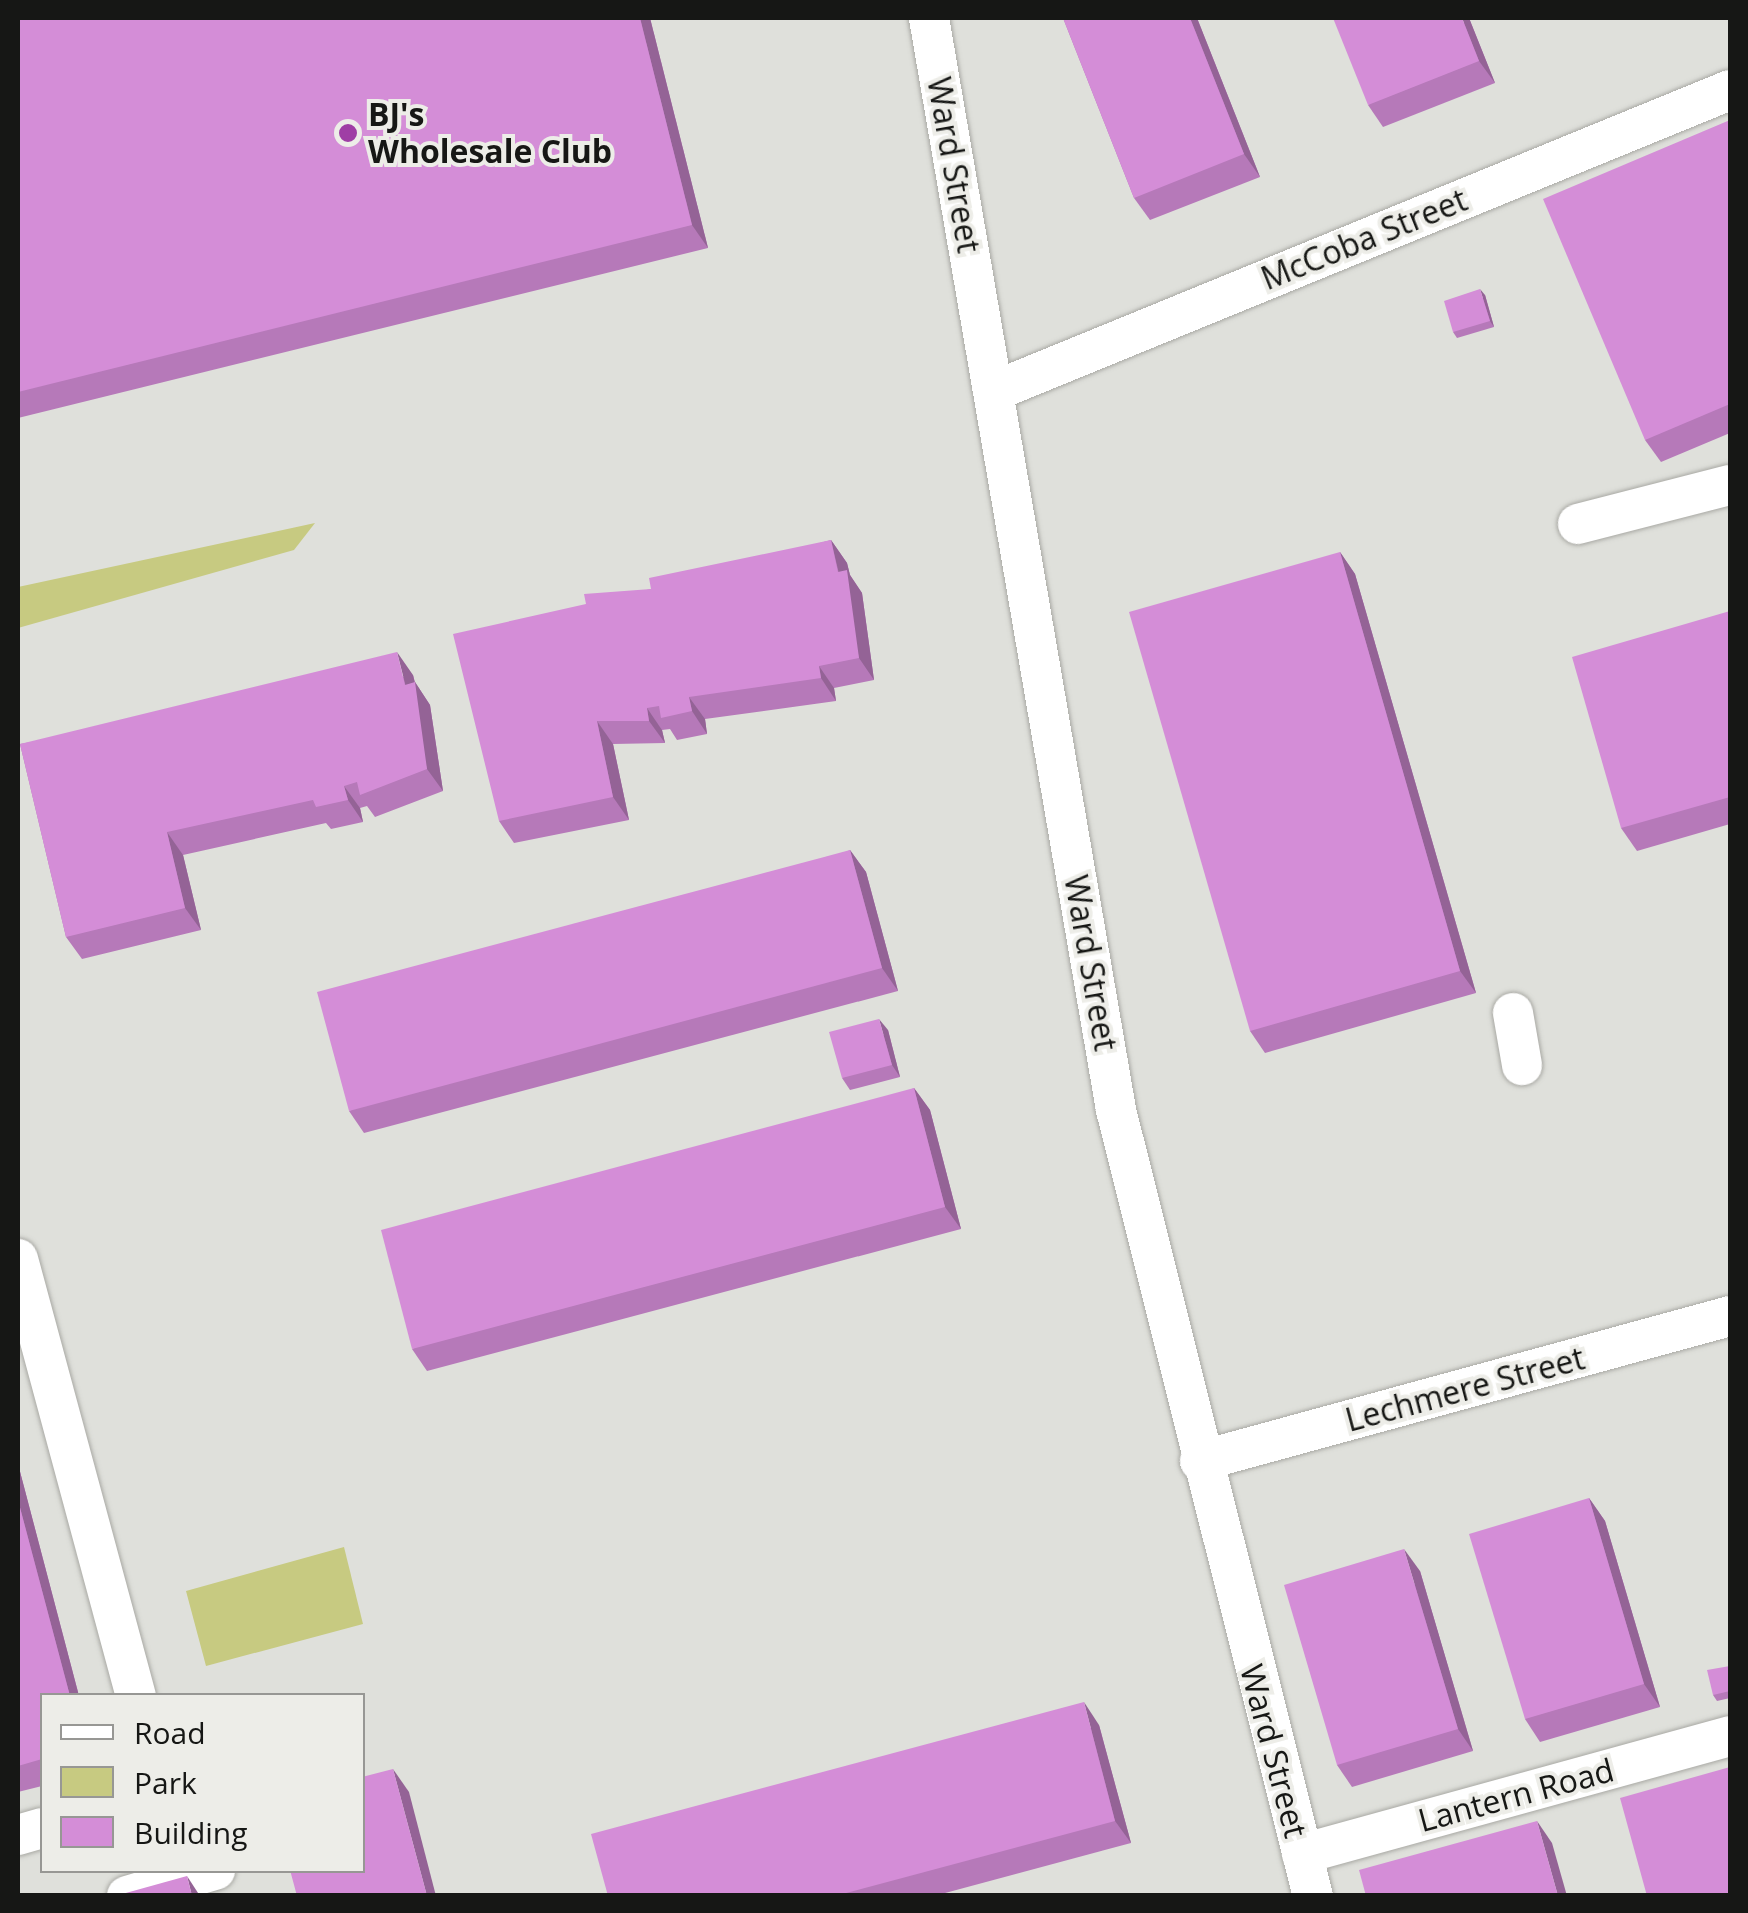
<!DOCTYPE html>
<html>
<head>
<meta charset="utf-8">
<style>
  body { margin:0 }
  #map { position:relative; width:1748px; height:1913px; overflow:hidden; background:#dfe0db; font-family:"Open Sans",sans-serif }
  div>[style] { position:absolute }
  .green>* { inset:0; background:#c7ca81 }
  .roads { filter:drop-shadow(0 0 2px #a9a9a4) drop-shadow(0 0 2px #a9a9a4) }
  .minor>* { height:40px; margin:-20px; padding:0 20px; transform-origin:20px; border-radius:20px; background:#fff }
  .wall>* { inset:0; background:#b679b9 }
  .shaded-wall>* { inset:0; background:#946396 }
  .building>* { inset:0; background:#d48dd7 }
  .dots>* { width:28px; height:28px; translate:-50% -50%; box-sizing:border-box; border:5px solid #edede8; border-radius:50% }
  span { translate:-50% -50%; white-space:nowrap; text-align:center; line-height:1.15; -webkit-text-stroke:8px #edede8; paint-order:stroke }
  .poi-label { font-size:32px; color:#161715; font-weight:700 }
  .left { translate:0 -50%; text-align:left }
  .street-label { font-size:32px; color:#161715 }
  .frame { position:absolute; inset:0; border:20px solid #161715; pointer-events:none }
  .legend { position:absolute; left:40px; top:1693px; width:325px; height:180px; box-sizing:border-box; background:#edede8; border:2px solid #979794; margin:0; padding:12px 18px; list-style:none; font-size:30px; color:#161715 }
  .legend li { display:flex; align-items:center; gap:20px; height:50px }
  .legend b { width:50px; border:2px solid #979794 }
</style>
</head>
<body>
<div id="map">
  <div class="green">
    <div style="clip-path:polygon(315px 523px,294px 550px,18px 628px,18px 587px)"></div>
    <div style="clip-path:polygon(344px 1547px,363px 1624px,206px 1666px,186px 1591px)"></div>
  </div>
  <div class="roads">
    <div class="minor">
      <div style="left:929px;top:18px;width:1108px;rotate:80.28deg"></div>
      <div style="left:1116px;top:1110px;width:810px;rotate:75.93deg"></div>
      <div style="left:997px;top:390px;width:792px;rotate:-22.26deg"></div>
      <div style="left:1578px;top:524px;width:157px;rotate:-14.4deg"></div>
      <div style="left:1513px;top:1013px;width:53px;rotate:80.2deg"></div>
      <div style="left:18px;top:1259px;width:453px;rotate:74.9deg"></div>
      <div style="left:1200px;top:1461px;width:549px;rotate:-15.3deg"></div>
      <div style="left:18px;top:1835px;width:25px;rotate:-16deg"></div>
      <div style="left:1302px;top:1854px;width:444px;rotate:-15.4deg"></div>
      <div style="left:127px;top:1896px;width:92px;rotate:-16.5deg"></div>
    </div>
  </div>
  <div class="wall">
    <div style="clip-path:polygon(18px 18px,650px 18px,708px 248px,18px 418px)"></div>
    <div style="clip-path:polygon(1063px 18px,1197px 18px,1260px 177px,1150px 220px,1134px 198px)"></div>
    <div style="clip-path:polygon(1469px 18px,1495px 83px,1383px 127px,1368px 105px)"></div>
    <div style="clip-path:polygon(1730px 120px,1730px 433px,1661px 462px,1645px 440px)"></div>
    <div style="clip-path:polygon(1485px 295px,1494px 327px,1457px 338px,1453px 332px)"></div>
    <div style="clip-path:polygon(831px 540px,847px 563px,850px 575px,862px 593px,874px 680px,834px 688px,836px 701px,705px 719px,707px 734px,677px 740px,670px 729px,662px 730px,665px 743px,613px 744px,629px 820px,514px 843px,499px 821px,586px 604px,651px 589px)"></div>
    <div style="clip-path:polygon(1340px 552px,1355px 574px,1476px 993px,1265px 1053px,1250px 1031px)"></div>
    <div style="clip-path:polygon(1730px 611px,1730px 824px,1637px 851px,1621px 828px)"></div>
    <div style="clip-path:polygon(413px 675px,415px 682px,430px 705px,443px 791px,375px 817px,367px 806px,360px 808px,363px 822px,331px 829px,326px 823px,183px 855px,201px 930px,82px 959px,66px 937px,20px 744px)"></div>
    <div style="clip-path:polygon(850px 850px,866px 872px,898px 991px,364px 1133px,349px 1111px)"></div>
    <div style="clip-path:polygon(888px 1030px,900px 1077px,850px 1090px,842px 1078px)"></div>
    <div style="clip-path:polygon(914px 1088px,930px 1110px,961px 1229px,427px 1371px,412px 1349px)"></div>
    <div style="clip-path:polygon(18px 1464px,79px 1696px,42px 1696px,42px 1786px,18px 1792px)"></div>
    <div style="clip-path:polygon(1589px 1498px,1605px 1521px,1660px 1707px,1540px 1742px,1525px 1719px)"></div>
    <div style="clip-path:polygon(1420px 1571px,1473px 1751px,1352px 1787px,1337px 1765px)"></div>
    <div style="clip-path:polygon(1730px 1666px,1730px 1698px,1717px 1701px,1713px 1695px)"></div>
    <div style="clip-path:polygon(1099px 1725px,1131px 1843px,934px 1896px,608px 1896px)"></div>
  </div>
  <div class="shaded-wall">
    <div style="clip-path:polygon(640px 18px,650px 18px,708px 248px,692px 225px)"></div>
    <div style="clip-path:polygon(1190px 18px,1197px 18px,1260px 177px,1244px 154px)"></div>
    <div style="clip-path:polygon(1462px 18px,1469px 18px,1495px 83px,1479px 61px)"></div>
    <div style="clip-path:polygon(1480px 289px,1485px 295px,1494px 327px,1490px 321px)"></div>
    <div style="clip-path:polygon(831px 540px,847px 563px,850px 575px,862px 593px,874px 680px,859px 658px)"></div>
    <div style="clip-path:polygon(1340px 552px,1355px 574px,1476px 993px,1460px 971px)"></div>
    <div style="clip-path:polygon(397px 652px,413px 675px,415px 684px,415px 682px,430px 705px,443px 791px,427px 769px)"></div>
    <div style="clip-path:polygon(819px 666px,834px 688px,836px 701px,821px 678px)"></div>
    <div style="clip-path:polygon(689px 697px,705px 719px,707px 734px,692px 711px)"></div>
    <div style="clip-path:polygon(647px 708px,662px 730px,665px 743px,649px 721px)"></div>
    <div style="clip-path:polygon(597px 721px,613px 744px,629px 820px,613px 797px)"></div>
    <div style="clip-path:polygon(344px 786px,360px 808px,363px 822px,348px 800px)"></div>
    <div style="clip-path:polygon(167px 832px,183px 855px,201px 930px,185px 908px)"></div>
    <div style="clip-path:polygon(850px 850px,866px 872px,898px 991px,882px 968px)"></div>
    <div style="clip-path:polygon(879px 1019px,888px 1030px,900px 1077px,892px 1065px)"></div>
    <div style="clip-path:polygon(914px 1088px,930px 1110px,961px 1229px,945px 1207px)"></div>
    <div style="clip-path:polygon(18px 1464px,79px 1696px,70px 1696px,18px 1500px)"></div>
    <div style="clip-path:polygon(1589px 1498px,1605px 1521px,1660px 1707px,1644px 1684px)"></div>
    <div style="clip-path:polygon(1404px 1549px,1420px 1571px,1473px 1751px,1458px 1729px)"></div>
    <div style="clip-path:polygon(1084px 1702px,1099px 1725px,1131px 1843px,1115px 1821px)"></div>
    <div style="clip-path:polygon(393px 1769px,409px 1792px,436px 1896px,427px 1896px)"></div>
    <div style="clip-path:polygon(1537px 1821px,1552px 1843px,1567px 1896px,1558px 1896px)"></div>
    <div style="clip-path:polygon(187px 1876px,200px 1896px,192px 1896px)"></div>
  </div>
  <div class="building">
    <div style="clip-path:polygon(18px 18px,640px 18px,692px 225px,18px 392px)"></div>
    <div style="clip-path:polygon(1063px 18px,1190px 18px,1244px 154px,1134px 198px)"></div>
    <div style="clip-path:polygon(1333px 18px,1462px 18px,1479px 61px,1368px 105px)"></div>
    <div style="clip-path:polygon(1730px 120px,1730px 404px,1645px 440px,1543px 199px)"></div>
    <div style="clip-path:polygon(1480px 289px,1490px 321px,1453px 332px,1444px 301px)"></div>
    <div style="clip-path:polygon(831px 540px,838px 572px,847px 570px,859px 658px,819px 666px,821px 678px,689px 697px,692px 711px,661px 718px,659px 706px,647px 708px,649px 721px,597px 721px,613px 797px,499px 821px,453px 634px,586px 604px,584px 594px,651px 589px,649px 578px)"></div>
    <div style="clip-path:polygon(1340px 552px,1460px 971px,1250px 1031px,1129px 612px)"></div>
    <div style="clip-path:polygon(1730px 611px,1730px 797px,1621px 828px,1572px 657px)"></div>
    <div style="clip-path:polygon(397px 652px,405px 685px,415px 682px,427px 769px,360px 795px,357px 782px,344px 786px,348px 800px,316px 807px,313px 800px,167px 832px,185px 908px,66px 937px,20px 744px)"></div>
    <div style="clip-path:polygon(850px 850px,882px 968px,349px 1111px,317px 992px)"></div>
    <div style="clip-path:polygon(879px 1019px,892px 1065px,842px 1078px,829px 1032px)"></div>
    <div style="clip-path:polygon(914px 1088px,945px 1207px,412px 1349px,381px 1230px)"></div>
    <div style="clip-path:polygon(1589px 1498px,1644px 1684px,1525px 1719px,1469px 1534px)"></div>
    <div style="clip-path:polygon(18px 1500px,70px 1696px,42px 1696px,42px 1759px,18px 1766px)"></div>
    <div style="clip-path:polygon(1404px 1549px,1458px 1729px,1337px 1765px,1284px 1585px)"></div>
    <div style="clip-path:polygon(1730px 1666px,1730px 1691px,1713px 1695px,1707px 1670px)"></div>
    <div style="clip-path:polygon(1084px 1702px,1115px 1821px,835px 1896px,608px 1896px,591px 1834px)"></div>
    <div style="clip-path:polygon(1730px 1767px,1730px 1896px,1647px 1896px,1620px 1798px)"></div>
    <div style="clip-path:polygon(393px 1769px,427px 1896px,297px 1896px,290px 1870px,362px 1870px,362px 1777px)"></div>
    <div style="clip-path:polygon(1537px 1821px,1558px 1896px,1366px 1896px,1359px 1870px)"></div>
    <div style="clip-path:polygon(187px 1876px,192px 1896px,115px 1896px)"></div>
  </div>
  <div class="dots">
    <div style="left:348px;top:133px;background:#9f3ea5"></div>
  </div>
  <div class="poi-label">
    <span class="left" style="left:368px;top:133px">BJ's<br>Wholesale Club</span>
  </div>
  <div class="street-label">
    <span style="left:954px;top:165px;rotate:80deg">Ward Street</span>
    <span style="left:1364px;top:239px;rotate:-22deg">McCoba Street</span>
    <span style="left:1091px;top:963px;rotate:80deg">Ward Street</span>
    <span style="left:1465px;top:1389px;rotate:-15deg">Lechmere Street</span>
    <span style="left:1274px;top:1751px;rotate:75deg">Ward Street</span>
    <span style="left:1516px;top:1795px;rotate:-15deg">Lantern Road</span>
  </div>
  <div class="frame"></div>
  <ul class="legend">
  <li><b style="height:12px;background:#fff"></b>Road</li>
  <li><b style="height:28px;background:#c7ca81"></b>Park</li>
  <li><b style="height:28px;background:#d48dd7"></b>Building</li>
  </ul>
</div>
</body>
</html>
